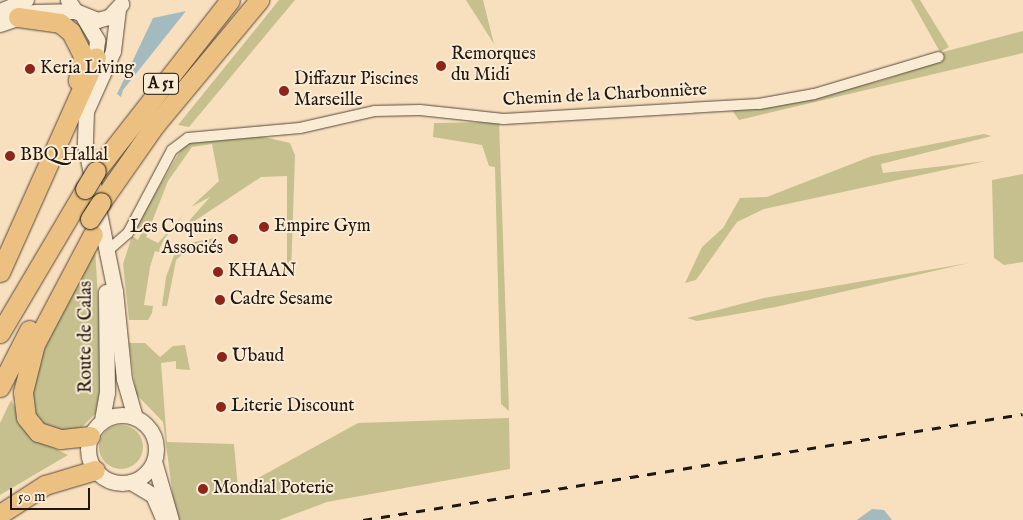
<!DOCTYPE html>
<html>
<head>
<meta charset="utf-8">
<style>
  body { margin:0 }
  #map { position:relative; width:1023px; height:520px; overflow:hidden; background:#f8e0bf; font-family:"IM FELL English",serif }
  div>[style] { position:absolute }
  .green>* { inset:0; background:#c5c08d }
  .round { border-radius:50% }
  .water>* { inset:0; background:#a3babe }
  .roads { filter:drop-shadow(0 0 1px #57493b) drop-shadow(0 0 1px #57493b) }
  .street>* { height:10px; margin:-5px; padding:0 5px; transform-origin:5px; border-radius:5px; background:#faebd5 }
  .secondary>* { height:15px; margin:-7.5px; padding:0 7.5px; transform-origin:7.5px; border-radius:7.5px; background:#faebd5 }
  .secondary>.ring { margin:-7.5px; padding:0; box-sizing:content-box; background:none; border:15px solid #faebd5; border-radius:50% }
  .highway>* { height:19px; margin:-9.5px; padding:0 9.5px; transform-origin:9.5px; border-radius:9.5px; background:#ecc080 }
  .rail>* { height:3px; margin-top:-1.5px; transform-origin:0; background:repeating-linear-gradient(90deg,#21170f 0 9px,transparent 0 18px) }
  .bridges { filter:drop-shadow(0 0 1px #21170f) drop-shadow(0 0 1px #21170f) }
  .highway-bridge>* { height:19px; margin:-9.5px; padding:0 9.5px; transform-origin:9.5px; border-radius:9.5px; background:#ecc080 }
  .dots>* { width:14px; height:14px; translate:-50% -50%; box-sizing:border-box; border:2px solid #faebd5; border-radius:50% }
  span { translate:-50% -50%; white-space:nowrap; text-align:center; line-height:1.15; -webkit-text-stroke:4px #faebd5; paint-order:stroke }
  .shield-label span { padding:1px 4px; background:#faebd5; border:1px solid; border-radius:4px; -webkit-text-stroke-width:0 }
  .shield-label { font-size:16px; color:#21170f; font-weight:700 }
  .poi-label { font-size:18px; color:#21170f }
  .left { translate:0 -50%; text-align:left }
  .right { translate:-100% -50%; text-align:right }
  .street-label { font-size:18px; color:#21170f }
  .scale { position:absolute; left:10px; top:488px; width:80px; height:22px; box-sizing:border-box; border:2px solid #21170f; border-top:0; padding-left:6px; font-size:15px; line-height:18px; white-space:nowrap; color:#21170f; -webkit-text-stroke:4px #faebd5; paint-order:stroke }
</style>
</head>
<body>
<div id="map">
  <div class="green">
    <div style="clip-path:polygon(279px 0,295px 0,189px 127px,178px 125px)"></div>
    <div style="clip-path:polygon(466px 0,483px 0,494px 44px)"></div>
    <div style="clip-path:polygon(911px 0,920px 0,949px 47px,940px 52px)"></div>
    <div style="clip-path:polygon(1023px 31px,1023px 53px,739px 120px,731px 109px,793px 101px,880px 81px,938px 62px,943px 52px)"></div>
    <div style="clip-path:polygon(499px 122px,509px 411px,501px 404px,495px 167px,489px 166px,482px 145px,433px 137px,434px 123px)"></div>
    <div style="clip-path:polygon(984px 134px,992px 136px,881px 164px,883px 173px,986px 161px,764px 209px,737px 222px,696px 280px,685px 283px,702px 247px,723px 228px,740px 198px,767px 197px,872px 156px)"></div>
    <div style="clip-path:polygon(220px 137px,264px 137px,290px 143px,295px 155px,291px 274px,287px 277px,287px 176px,261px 177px,181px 230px,210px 197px,191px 207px,219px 181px,212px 144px,192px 147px,168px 181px,146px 237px,158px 243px,185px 213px,164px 239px,159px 250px,163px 253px,155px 251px,150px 267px,144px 305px,153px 306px,152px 313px,148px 320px,129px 320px,123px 264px,132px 236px,138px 240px,141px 234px,134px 230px,183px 146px,198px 139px)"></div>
    <div style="clip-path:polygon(1023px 174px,1023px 262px,1004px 265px,994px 258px,992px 180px)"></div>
    <div style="clip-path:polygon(215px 238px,215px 248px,187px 250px,176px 260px,167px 306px,162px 306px,166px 277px,176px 250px,184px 244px)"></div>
    <div style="clip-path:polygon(95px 247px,103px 381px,97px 412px,80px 429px,56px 433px,37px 421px,30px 392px,45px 337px)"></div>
    <div style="clip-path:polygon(969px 263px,776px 307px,697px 321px,687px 318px,764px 298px)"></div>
    <div style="clip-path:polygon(129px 343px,145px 343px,160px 357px,173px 346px,185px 345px,190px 370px,176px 369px,176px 361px,161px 363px,167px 442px,234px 444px,238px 489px,358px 423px,509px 418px,510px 469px,327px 502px,279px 520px,176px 520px,163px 422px,136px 394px)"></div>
    <div style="clip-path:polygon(11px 400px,31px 437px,68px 455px,0 495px,0 423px)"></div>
    <div class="round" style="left:99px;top:425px;width:44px;height:44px"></div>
  </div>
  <div class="water">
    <div style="clip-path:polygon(186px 11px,123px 90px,121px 97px,117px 94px,153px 18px)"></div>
    <div style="clip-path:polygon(872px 509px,884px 510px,892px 520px,857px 520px)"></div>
  </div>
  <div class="roads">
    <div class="street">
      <div style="left:105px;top:253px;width:30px;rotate:-41deg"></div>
      <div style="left:128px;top:233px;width:94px;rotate:-62.1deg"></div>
      <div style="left:172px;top:150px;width:20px;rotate:-37deg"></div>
      <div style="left:188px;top:138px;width:112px;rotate:-5.1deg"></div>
      <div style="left:300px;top:128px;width:77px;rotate:-12.8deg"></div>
      <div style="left:375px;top:111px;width:45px;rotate:-1.3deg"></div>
      <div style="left:420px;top:110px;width:84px;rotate:6.1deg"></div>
      <div style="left:504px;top:119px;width:255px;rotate:-3.4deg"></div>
      <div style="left:759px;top:104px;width:56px;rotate:-10.3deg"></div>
      <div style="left:814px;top:94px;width:130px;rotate:-16.5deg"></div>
    </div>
    <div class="secondary">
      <div style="left:68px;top:0;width:13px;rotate:58deg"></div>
      <div style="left:75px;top:11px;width:24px;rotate:22deg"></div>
      <div style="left:97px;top:20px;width:12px;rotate:-14deg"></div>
      <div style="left:109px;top:17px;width:18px;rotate:-47deg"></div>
      <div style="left:118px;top:9px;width:42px;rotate:96.8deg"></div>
      <div style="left:113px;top:51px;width:66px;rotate:114.2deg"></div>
      <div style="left:86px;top:111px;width:33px;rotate:92deg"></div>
      <div style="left:85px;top:144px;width:150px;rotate:78.5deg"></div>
      <div style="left:115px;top:291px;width:88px;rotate:84.2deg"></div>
      <div style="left:124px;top:379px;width:40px;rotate:74deg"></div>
      <div style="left:0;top:11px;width:28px;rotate:-23deg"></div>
      <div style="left:84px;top:18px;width:26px;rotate:59deg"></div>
      <div style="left:97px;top:40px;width:28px;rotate:96deg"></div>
      <div style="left:0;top:24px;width:37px;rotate:-19deg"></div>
      <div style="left:35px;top:12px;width:40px;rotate:-1.4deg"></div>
      <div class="ring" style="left:88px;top:415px;width:53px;height:53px"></div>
      <div style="left:102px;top:420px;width:27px;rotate:-80deg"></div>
      <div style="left:107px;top:393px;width:101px;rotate:-90.6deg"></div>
      <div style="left:154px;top:461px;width:61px;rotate:73.9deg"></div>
      <div style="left:131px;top:482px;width:26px;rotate:31deg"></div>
      <div style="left:153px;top:495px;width:26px;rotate:67deg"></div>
    </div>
    <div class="highway">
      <div style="left:18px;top:17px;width:42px;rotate:8.1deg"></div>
      <div style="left:60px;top:23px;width:14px;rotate:39deg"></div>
      <div style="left:71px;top:32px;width:27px;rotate:63deg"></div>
      <div style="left:83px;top:56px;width:25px;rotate:102deg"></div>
      <div style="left:96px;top:171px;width:217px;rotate:-51.9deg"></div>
      <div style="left:101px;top:202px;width:94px;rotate:-55deg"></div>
      <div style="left:155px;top:125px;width:163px;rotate:-50.2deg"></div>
      <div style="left:0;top:272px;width:235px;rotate:-65.9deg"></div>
      <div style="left:0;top:333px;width:167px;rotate:-59.4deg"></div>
      <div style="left:0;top:387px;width:64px;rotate:-63deg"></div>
      <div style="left:90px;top:436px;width:30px;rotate:174deg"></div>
      <div style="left:60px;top:439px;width:23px;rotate:-162deg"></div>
      <div style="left:38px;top:432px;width:19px;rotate:-129deg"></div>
      <div style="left:26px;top:417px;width:25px;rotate:-97deg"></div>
      <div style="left:23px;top:392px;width:49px;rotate:-76deg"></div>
      <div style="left:35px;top:344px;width:124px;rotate:-62.2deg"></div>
      <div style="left:0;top:514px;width:54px;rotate:-32.8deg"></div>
      <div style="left:45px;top:485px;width:52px;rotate:-16.7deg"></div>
    </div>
  </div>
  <div class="rail">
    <div style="left:363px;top:520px;width:668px;rotate:-9.12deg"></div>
  </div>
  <div class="bridges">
    <div class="highway-bridge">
      <div style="left:85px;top:189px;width:21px;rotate:-59deg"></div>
      <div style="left:90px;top:219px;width:20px;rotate:-57deg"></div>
    </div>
  </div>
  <div class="dots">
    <div style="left:441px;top:66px;background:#8f2418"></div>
    <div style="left:30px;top:69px;background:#8f2418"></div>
    <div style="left:284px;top:91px;background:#8f2418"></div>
    <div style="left:10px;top:156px;background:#8f2418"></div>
    <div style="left:264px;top:227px;background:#8f2418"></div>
    <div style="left:233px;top:239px;background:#8f2418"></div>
    <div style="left:218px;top:272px;background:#8f2418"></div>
    <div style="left:220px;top:300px;background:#8f2418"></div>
    <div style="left:222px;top:357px;background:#8f2418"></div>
    <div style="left:221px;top:407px;background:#8f2418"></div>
    <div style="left:203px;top:489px;background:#8f2418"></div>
  </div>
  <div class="shield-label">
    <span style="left:161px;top:84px">A 51</span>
  </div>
  <div class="poi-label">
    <span class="left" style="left:451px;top:66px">Remorques<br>du Midi</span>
    <span class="left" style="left:40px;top:69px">Keria Living</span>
    <span class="left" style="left:294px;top:91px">Diffazur Piscines<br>Marseille</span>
    <span class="left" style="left:20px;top:156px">BBQ Hallal</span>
    <span class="left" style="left:274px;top:227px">Empire Gym</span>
    <span class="right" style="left:223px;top:239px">Les Coquins<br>Associés</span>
    <span class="left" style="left:228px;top:272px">KHAAN</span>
    <span class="left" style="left:230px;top:300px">Cadre Sesame</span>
    <span class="left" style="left:232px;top:357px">Ubaud</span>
    <span class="left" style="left:231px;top:407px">Literie Discount</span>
    <span class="left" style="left:213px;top:489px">Mondial Poterie</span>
  </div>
  <div class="street-label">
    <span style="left:605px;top:96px;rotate:-3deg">Chemin de la Charbonnière</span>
    <span style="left:87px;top:337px;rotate:-90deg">Route de Calas</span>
  </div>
  <div class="scale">50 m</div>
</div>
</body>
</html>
